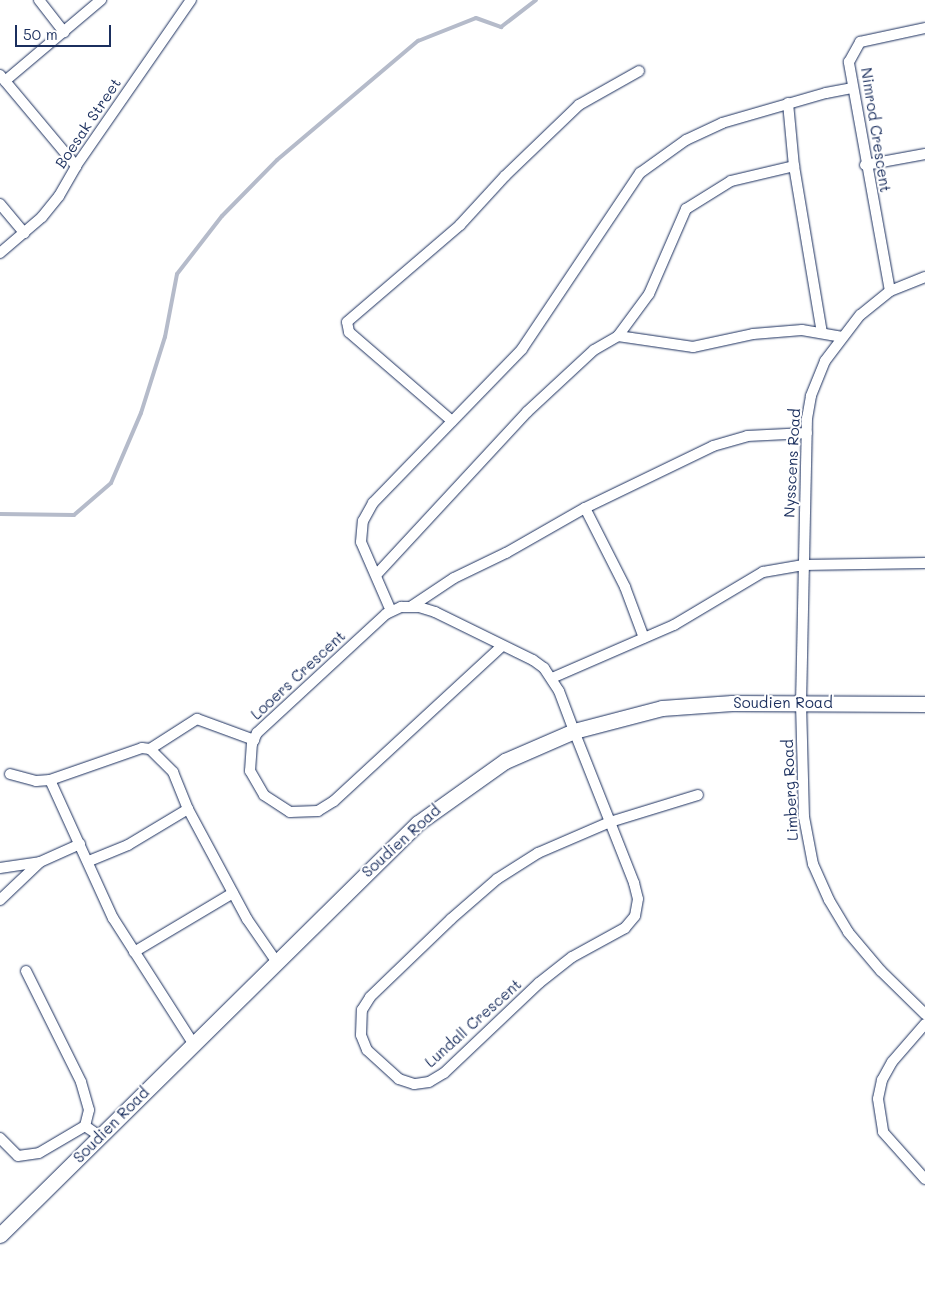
<!DOCTYPE html>
<html>
<head>
<meta charset="utf-8">
<style>
  body { margin:0 }
  #map { position:relative; width:925px; height:1300px; overflow:hidden; background:#fff; font-family:Mali,sans-serif }
  div>[style] { position:absolute }
  .stream>* { height:4px; margin:-2px; padding:0 2px; transform-origin:2px; border-radius:2px; background:#b5bbca }
  .roads { filter:drop-shadow(0 0 1px #1b2f5e) drop-shadow(0 0 1px #1b2f5e) }
  .street>* { height:10px; margin:-5px; padding:0 5px; transform-origin:5px; border-radius:5px; background:#fff }
  .secondary>* { height:15px; margin:-7.5px; padding:0 7.5px; transform-origin:7.5px; border-radius:7.5px; background:#fff }
  span { translate:-50% -50%; white-space:nowrap; text-align:center; line-height:1.15; -webkit-text-stroke:4px #fff; paint-order:stroke }
  .street-label { font-size:15px; color:#1b2f5e }
  .scale { position:absolute; left:15px; top:25px; width:96px; height:22px; box-sizing:border-box; border:2px solid #1b2f5e; border-top:0; padding-left:6px; font-size:15px; line-height:18px; white-space:nowrap; color:#1b2f5e; -webkit-text-stroke:4px #fff; paint-order:stroke }
</style>
</head>
<body>
<div id="map">
  <div class="stream">
    <div style="left:0;top:514px;width:74px;rotate:0.8deg"></div>
    <div style="left:74px;top:515px;width:49px;rotate:-40.9deg"></div>
    <div style="left:111px;top:483px;width:76px;rotate:-66.8deg"></div>
    <div style="left:141px;top:413px;width:80px;rotate:-72.5deg"></div>
    <div style="left:165px;top:337px;width:64px;rotate:-79.2deg"></div>
    <div style="left:177px;top:274px;width:73px;rotate:-52.2deg"></div>
    <div style="left:222px;top:216px;width:78px;rotate:-45.5deg"></div>
    <div style="left:277px;top:160px;width:185px;rotate:-40.2deg"></div>
    <div style="left:418px;top:41px;width:62px;rotate:-21.6deg"></div>
    <div style="left:476px;top:18px;width:27px;rotate:20deg"></div>
    <div style="left:501px;top:27px;width:44px;rotate:-37.6deg"></div>
  </div>
  <div class="roads">
    <div class="street">
      <div style="left:39px;top:0;width:41px;rotate:52deg"></div>
      <div style="left:0;top:75px;width:119px;rotate:50.1deg"></div>
      <div style="left:5px;top:81px;width:126px;rotate:-40.2deg"></div>
      <div style="left:788px;top:103px;width:63px;rotate:84.6deg"></div>
      <div style="left:794px;top:166px;width:169px;rotate:80.5deg"></div>
      <div style="left:865px;top:165px;width:61px;rotate:-10.4deg"></div>
      <div style="left:0;top:204px;width:38px;rotate:50deg"></div>
      <div style="left:0;top:253px;width:55px;rotate:-40.6deg"></div>
      <div style="left:42px;top:217px;width:27px;rotate:-51deg"></div>
      <div style="left:59px;top:196px;width:34px;rotate:-60deg"></div>
      <div style="left:76px;top:166px;width:202px;rotate:-55.3deg"></div>
      <div style="left:925px;top:277px;width:38px;rotate:158deg"></div>
      <div style="left:890px;top:291px;width:38px;rotate:141deg"></div>
      <div style="left:860px;top:315px;width:58px;rotate:127.3deg"></div>
      <div style="left:825px;top:361px;width:38px;rotate:112deg"></div>
      <div style="left:811px;top:396px;width:22px;rotate:100deg"></div>
      <div style="left:807px;top:418px;width:285px;rotate:91.2deg"></div>
      <div style="left:801px;top:703px;width:114px;rotate:88.5deg"></div>
      <div style="left:804px;top:817px;width:48px;rotate:79.2deg"></div>
      <div style="left:813px;top:864px;width:39px;rotate:66deg"></div>
      <div style="left:829px;top:900px;width:37px;rotate:59deg"></div>
      <div style="left:848px;top:932px;width:51px;rotate:49.8deg"></div>
      <div style="left:881px;top:971px;width:62px;rotate:44.3deg"></div>
      <div style="left:890px;top:291px;width:233px;rotate:-100.2deg"></div>
      <div style="left:849px;top:62px;width:23px;rotate:-61deg"></div>
      <div style="left:860px;top:42px;width:66px;rotate:-12.2deg"></div>
      <div style="left:618px;top:336px;width:52px;rotate:-53.6deg"></div>
      <div style="left:649px;top:294px;width:93px;rotate:-66.5deg"></div>
      <div style="left:686px;top:209px;width:53px;rotate:-31.9deg"></div>
      <div style="left:731px;top:181px;width:65px;rotate:-13.4deg"></div>
      <div style="left:452px;top:421px;width:136px;rotate:-139.2deg"></div>
      <div style="left:349px;top:332px;width:10px;rotate:-101deg"></div>
      <div style="left:347px;top:322px;width:149px;rotate:-40.6deg"></div>
      <div style="left:460px;top:225px;width:67px;rotate:-47.4deg"></div>
      <div style="left:505px;top:176px;width:103px;rotate:-43.8deg"></div>
      <div style="left:579px;top:105px;width:69px;rotate:-29.5deg"></div>
      <div style="left:585px;top:508px;width:89px;rotate:63.1deg"></div>
      <div style="left:625px;top:587px;width:54px;rotate:69.6deg"></div>
      <div style="left:377px;top:574px;width:221px;rotate:-47.2deg"></div>
      <div style="left:527px;top:412px;width:91px;rotate:-42.8deg"></div>
      <div style="left:594px;top:350px;width:28px;rotate:-30deg"></div>
      <div style="left:618px;top:336px;width:76px;rotate:8.3deg"></div>
      <div style="left:693px;top:347px;width:61px;rotate:-12.2deg"></div>
      <div style="left:753px;top:334px;width:49px;rotate:-4.7deg"></div>
      <div style="left:802px;top:330px;width:41px;rotate:9.9deg"></div>
      <div style="left:412px;top:606px;width:50px;rotate:-33.7deg"></div>
      <div style="left:454px;top:578px;width:58px;rotate:-25.7deg"></div>
      <div style="left:506px;top:553px;width:91px;rotate:-29.7deg"></div>
      <div style="left:585px;top:508px;width:142px;rotate:-25.8deg"></div>
      <div style="left:713px;top:446px;width:35px;rotate:-16deg"></div>
      <div style="left:747px;top:436px;width:60px;rotate:-2.9deg"></div>
      <div style="left:391px;top:611px;width:75px;rotate:-113.5deg"></div>
      <div style="left:361px;top:542px;width:21px;rotate:-85deg"></div>
      <div style="left:363px;top:521px;width:21px;rotate:-61deg"></div>
      <div style="left:373px;top:503px;width:214px;rotate:-45.9deg"></div>
      <div style="left:522px;top:349px;width:212px;rotate:-56.2deg"></div>
      <div style="left:640px;top:173px;width:57px;rotate:-35.7deg"></div>
      <div style="left:686px;top:140px;width:40px;rotate:-25deg"></div>
      <div style="left:722px;top:123px;width:108px;rotate:-16.1deg"></div>
      <div style="left:826px;top:93px;width:26px;rotate:-11deg"></div>
      <div style="left:502px;top:646px;width:229px;rotate:137.3deg"></div>
      <div style="left:334px;top:801px;width:19px;rotate:148deg"></div>
      <div style="left:318px;top:811px;width:28px;rotate:178deg"></div>
      <div style="left:290px;top:812px;width:31px;rotate:-147deg"></div>
      <div style="left:264px;top:795px;width:28px;rotate:-120deg"></div>
      <div style="left:250px;top:771px;width:27px;rotate:-86deg"></div>
      <div style="left:252px;top:744px;width:12px;rotate:-66deg"></div>
      <div style="left:257px;top:733px;width:176px;rotate:-42.7deg"></div>
      <div style="left:386px;top:614px;width:17px;rotate:-25deg"></div>
      <div style="left:401px;top:607px;width:18px"></div>
      <div style="left:419px;top:607px;width:17px;rotate:17deg"></div>
      <div style="left:435px;top:612px;width:109px;rotate:26.1deg"></div>
      <div style="left:533px;top:660px;width:14px;rotate:36deg"></div>
      <div style="left:544px;top:668px;width:27px;rotate:57deg"></div>
      <div style="left:559px;top:691px;width:43px;rotate:69.4deg"></div>
      <div style="left:574px;top:731px;width:98px;rotate:68.4deg"></div>
      <div style="left:610px;top:822px;width:66px;rotate:68.5deg"></div>
      <div style="left:634px;top:883px;width:16px;rotate:76deg"></div>
      <div style="left:638px;top:899px;width:17px;rotate:100deg"></div>
      <div style="left:635px;top:916px;width:16px;rotate:130deg"></div>
      <div style="left:625px;top:928px;width:60px;rotate:151.3deg"></div>
      <div style="left:572px;top:957px;width:42px;rotate:141.8deg"></div>
      <div style="left:539px;top:983px;width:131px;rotate:136.5deg"></div>
      <div style="left:444px;top:1073px;width:17px;rotate:149deg"></div>
      <div style="left:429px;top:1082px;width:15px;rotate:172deg"></div>
      <div style="left:414px;top:1084px;width:16px;rotate:-162deg"></div>
      <div style="left:399px;top:1079px;width:43px;rotate:-137.8deg"></div>
      <div style="left:367px;top:1050px;width:16px;rotate:-112deg"></div>
      <div style="left:361px;top:1035px;width:25px;rotate:-88deg"></div>
      <div style="left:362px;top:1010px;width:15px;rotate:-58deg"></div>
      <div style="left:370px;top:997px;width:112px;rotate:-43.9deg"></div>
      <div style="left:451px;top:919px;width:61px;rotate:-41deg"></div>
      <div style="left:497px;top:879px;width:49px;rotate:-32.4deg"></div>
      <div style="left:538px;top:853px;width:78px;rotate:-23.3deg"></div>
      <div style="left:610px;top:822px;width:92px;rotate:-17.1deg"></div>
      <div style="left:552px;top:678px;width:133px;rotate:-23.5deg"></div>
      <div style="left:674px;top:625px;width:104px;rotate:-30.8deg"></div>
      <div style="left:763px;top:572px;width:41px;rotate:-9.9deg"></div>
      <div style="left:803px;top:565px;width:122px;rotate:-0.9deg"></div>
      <div style="left:150px;top:749px;width:56px;rotate:-32.6deg"></div>
      <div style="left:197px;top:719px;width:61px;rotate:20.2deg"></div>
      <div style="left:10px;top:774px;width:27px;rotate:15deg"></div>
      <div style="left:36px;top:781px;width:14px;rotate:-4deg"></div>
      <div style="left:50px;top:780px;width:97px;rotate:-19.2deg"></div>
      <div style="left:142px;top:748px;width:8px;rotate:7deg"></div>
      <div style="left:150px;top:749px;width:33px;rotate:45deg"></div>
      <div style="left:173px;top:772px;width:40px;rotate:68deg"></div>
      <div style="left:188px;top:809px;width:125px;rotate:61.8deg"></div>
      <div style="left:247px;top:919px;width:51px;rotate:55.4deg"></div>
      <div style="left:50px;top:780px;width:152px;rotate:65.5deg"></div>
      <div style="left:113px;top:918px;width:148px;rotate:57.4deg"></div>
      <div style="left:89px;top:861px;width:42px;rotate:-22.3deg"></div>
      <div style="left:128px;top:845px;width:70px;rotate:-31deg"></div>
      <div style="left:0;top:868px;width:40px;rotate:-8.5deg"></div>
      <div style="left:40px;top:862px;width:44px;rotate:-24.2deg"></div>
      <div style="left:0;top:900px;width:55px;rotate:-43.5deg"></div>
      <div style="left:134px;top:952px;width:115px;rotate:-30.8deg"></div>
      <div style="left:26px;top:971px;width:124px;rotate:63.6deg"></div>
      <div style="left:81px;top:1082px;width:29px;rotate:74deg"></div>
      <div style="left:89px;top:1110px;width:16px;rotate:104deg"></div>
      <div style="left:925px;top:1024px;width:50px;rotate:131deg"></div>
      <div style="left:892px;top:1062px;width:21px;rotate:119deg"></div>
      <div style="left:882px;top:1080px;width:19px;rotate:102deg"></div>
      <div style="left:878px;top:1099px;width:33px;rotate:81deg"></div>
      <div style="left:883px;top:1132px;width:63px;rotate:48.2deg"></div>
      <div style="left:0;top:1138px;width:25px;rotate:45deg"></div>
      <div style="left:18px;top:1156px;width:21px;rotate:-8deg"></div>
      <div style="left:39px;top:1153px;width:53px;rotate:-30.4deg"></div>
      <div style="left:85px;top:1126px;width:18px;rotate:34deg"></div>
    </div>
    <div class="secondary">
      <div style="left:0;top:1235px;width:587px;rotate:-44.59deg"></div>
      <div style="left:418px;top:823px;width:107px;rotate:-35.5deg"></div>
      <div style="left:505px;top:761px;width:75px;rotate:-23.5deg"></div>
      <div style="left:574px;top:731px;width:91px;rotate:-14.6deg"></div>
      <div style="left:662px;top:708px;width:70px;rotate:-4.1deg"></div>
      <div style="left:732px;top:703px;width:193px;rotate:0.3deg"></div>
    </div>
  </div>
  <div class="street-label">
    <span style="left:88px;top:123px;rotate:-56deg">Boesak Street</span>
    <span style="left:876px;top:130px;rotate:81deg">Nimrod Crescent</span>
    <span style="left:792px;top:463px;rotate:-87deg">Nysscens Road</span>
    <span style="left:298px;top:675px;rotate:-43deg">Looers Crescent</span>
    <span style="left:783px;top:703px">Soudien Road</span>
    <span style="left:790px;top:790px;rotate:-93deg">Limberg Road</span>
    <span style="left:401px;top:841px;rotate:-42deg">Soudien Road</span>
    <span style="left:473px;top:1023px;rotate:-42deg">Lundall Crescent</span>
    <span style="left:111px;top:1125px;rotate:-45deg">Soudien Road</span>
  </div>
  <div class="scale">50 m</div>
</div>
</body>
</html>
